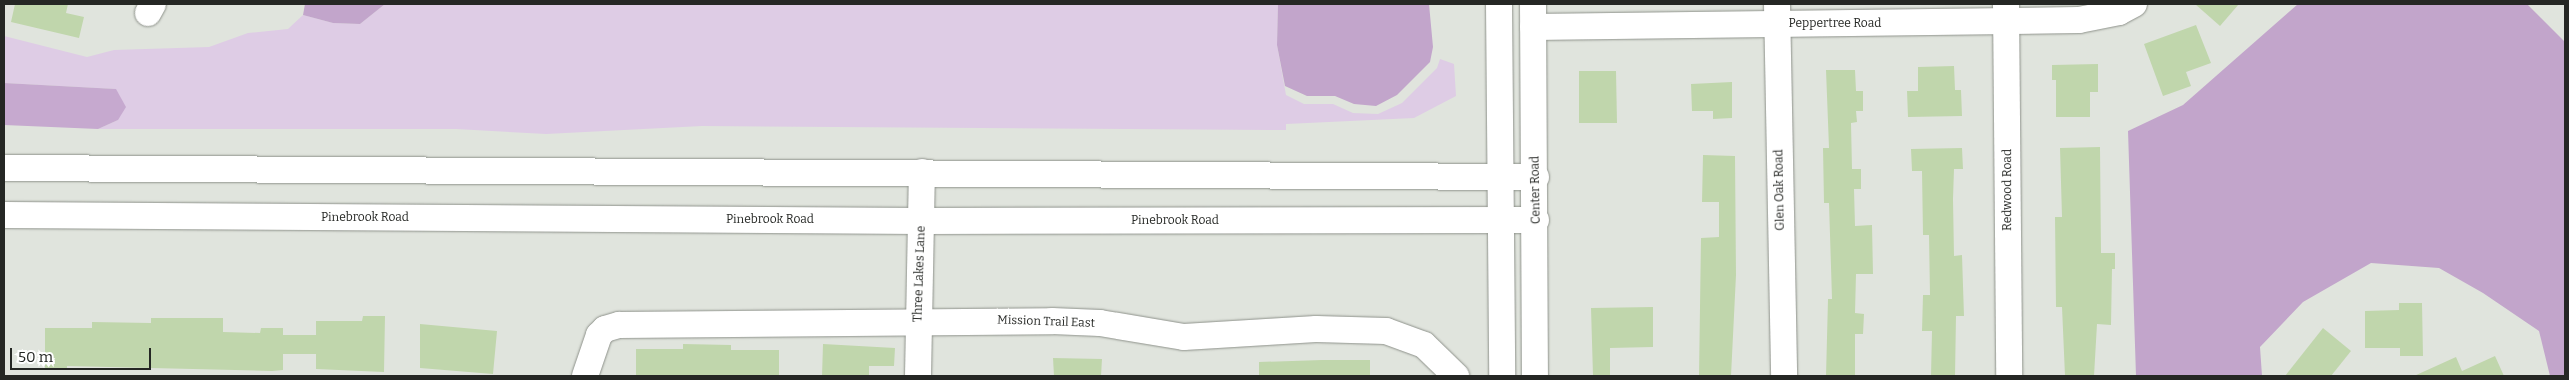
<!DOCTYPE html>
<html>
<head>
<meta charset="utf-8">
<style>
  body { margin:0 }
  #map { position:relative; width:2569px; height:380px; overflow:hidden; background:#e0e4dd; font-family:Bitter,serif }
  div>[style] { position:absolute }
  .green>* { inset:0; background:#decce5 }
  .forest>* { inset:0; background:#c6a9cf }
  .water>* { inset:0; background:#c2a5cb }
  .building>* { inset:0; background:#c0d6ac }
  .roads { filter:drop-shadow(0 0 1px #8e928b) drop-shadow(0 0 1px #8e928b) }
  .minor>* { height:26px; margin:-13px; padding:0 13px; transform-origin:13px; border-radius:13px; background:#fff }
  span { translate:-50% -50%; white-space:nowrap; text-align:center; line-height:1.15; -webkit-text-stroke:4.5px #fff; paint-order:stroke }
  .street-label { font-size:12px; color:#252724 }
  .frame { position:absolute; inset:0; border:5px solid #252724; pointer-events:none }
  .scale { position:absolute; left:10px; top:348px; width:141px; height:22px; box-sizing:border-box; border:2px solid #252724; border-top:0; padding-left:6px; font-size:15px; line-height:18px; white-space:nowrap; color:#252724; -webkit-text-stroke:4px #fff; paint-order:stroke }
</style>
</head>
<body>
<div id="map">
  <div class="green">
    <div style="clip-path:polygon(385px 4px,1278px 4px,1277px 45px,1286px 95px,1304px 104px,1333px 104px,1353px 113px,1378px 114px,1402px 103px,1437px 68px,1440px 59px,1454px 64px,1456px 96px,1414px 118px,1286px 124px,1286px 130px,702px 126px,546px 134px,456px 129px,98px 129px,118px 120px,116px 89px,4px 83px,4px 36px,87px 57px,114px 50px,209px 47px,248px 33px,288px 29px,303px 15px,333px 23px,360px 24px)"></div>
  </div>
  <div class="forest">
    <div style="clip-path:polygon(4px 83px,116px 89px,126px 107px,118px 120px,98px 129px,4px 125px)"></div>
  </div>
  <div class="water">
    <div style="clip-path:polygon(305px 4px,385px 4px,360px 24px,333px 23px,303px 15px)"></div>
    <div style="clip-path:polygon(1278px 4px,1429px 4px,1433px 47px,1430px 62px,1397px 95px,1376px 106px,1354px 104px,1335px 96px,1307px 96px,1285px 86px,1277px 45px)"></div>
    <div style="clip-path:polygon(2298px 4px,2527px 4px,2565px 42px,2565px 376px,2550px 376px,2539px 331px,2483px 293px,2439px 268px,2371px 263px,2303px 302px,2260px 347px,2262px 376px,2136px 376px,2128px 131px,2183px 105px)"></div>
  </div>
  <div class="building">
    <div style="clip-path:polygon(15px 4px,68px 4px,66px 13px,84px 17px,79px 38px,11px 22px)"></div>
    <div style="clip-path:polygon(2195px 4px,2239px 4px,2220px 26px)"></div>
    <div style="clip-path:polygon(2196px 25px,2211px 63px,2186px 72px,2191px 86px,2163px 96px,2144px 44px)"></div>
    <div style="clip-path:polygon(2098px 64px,2098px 92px,2090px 92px,2090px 117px,2056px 117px,2056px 80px,2052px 80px,2052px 65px)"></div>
    <div style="clip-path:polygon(1954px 66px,1955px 90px,1961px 90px,1962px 116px,1908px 117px,1907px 91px,1918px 91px,1918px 67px)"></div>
    <div style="clip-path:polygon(1826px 70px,1855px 70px,1856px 91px,1863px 91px,1863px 111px,1856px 111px,1857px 122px,1851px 123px,1852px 169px,1861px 169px,1861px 189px,1854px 189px,1855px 226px,1872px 225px,1873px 274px,1856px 274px,1855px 313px,1864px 314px,1863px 334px,1855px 334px,1855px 376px,1826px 376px,1828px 299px,1832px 299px,1829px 203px,1824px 203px,1823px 148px,1829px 148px)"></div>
    <div style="clip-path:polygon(1579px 71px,1616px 71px,1617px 123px,1579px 123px)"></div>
    <div style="clip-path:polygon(1732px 82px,1732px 118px,1713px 119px,1713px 111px,1692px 111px,1691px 84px)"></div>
    <div style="clip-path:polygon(2100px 147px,2101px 253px,2115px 253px,2115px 269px,2112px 269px,2111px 325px,2097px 324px,2094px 376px,2065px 376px,2062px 307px,2056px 307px,2055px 217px,2062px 217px,2060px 148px)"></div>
    <div style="clip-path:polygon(1962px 148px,1963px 169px,1954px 169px,1953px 199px,1954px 256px,1962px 255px,1964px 316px,1956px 316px,1955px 376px,1931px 376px,1932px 331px,1922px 331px,1923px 295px,1930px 295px,1929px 235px,1923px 235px,1922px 171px,1912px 171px,1911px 149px)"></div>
    <div style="clip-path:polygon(1703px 155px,1735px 156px,1736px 275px,1731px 376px,1699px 376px,1701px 238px,1719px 237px,1719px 202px,1702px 202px)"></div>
    <div style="clip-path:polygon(2399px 303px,2422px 303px,2423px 356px,2400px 356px,2400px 348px,2365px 348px,2365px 311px,2399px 310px)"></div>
    <div style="clip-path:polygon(1653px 307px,1653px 347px,1610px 348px,1610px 376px,1593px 376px,1591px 308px)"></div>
    <div style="clip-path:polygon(363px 316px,385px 316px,384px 372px,316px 369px,316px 354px,283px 354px,283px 370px,272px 371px,67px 366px,67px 369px,45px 369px,45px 328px,92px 328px,92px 322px,151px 323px,151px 318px,223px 318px,223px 332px,260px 333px,261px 328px,283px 328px,283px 335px,316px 335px,316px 321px,362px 321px)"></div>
    <div style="clip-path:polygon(420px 324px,497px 331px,493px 374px,420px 368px)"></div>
    <div style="clip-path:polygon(2323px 328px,2351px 351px,2331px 376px,2285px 376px)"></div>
    <div style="clip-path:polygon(683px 344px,731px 345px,731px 350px,779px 350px,779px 376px,636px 376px,636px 349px,683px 349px)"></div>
    <div style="clip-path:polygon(823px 344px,895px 348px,894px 366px,869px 366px,869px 376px,822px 376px)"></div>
    <div style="clip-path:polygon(2495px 356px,2504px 376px,2414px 376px,2456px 357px,2462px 371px)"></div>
    <div style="clip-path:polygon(1053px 358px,1102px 359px,1101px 376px,1054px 376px)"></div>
    <div style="clip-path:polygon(1322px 360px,1370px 360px,1370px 376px,1259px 376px,1259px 362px)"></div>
  </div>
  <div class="roads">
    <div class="minor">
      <div style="left:1499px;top:4px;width:372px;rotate:89.5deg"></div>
      <div style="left:1533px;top:4px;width:372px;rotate:89.7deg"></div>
      <div style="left:1777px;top:4px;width:372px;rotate:88.9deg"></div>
      <div style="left:2006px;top:4px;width:372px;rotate:89.5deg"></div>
      <div style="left:148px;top:13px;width:10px;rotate:-61deg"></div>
      <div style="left:1533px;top:27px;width:546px;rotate:-0.73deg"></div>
      <div style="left:2079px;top:20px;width:41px;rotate:-11.3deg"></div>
      <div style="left:2119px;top:12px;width:17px;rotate:-28deg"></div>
      <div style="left:4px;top:168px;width:1532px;rotate:0.34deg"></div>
      <div style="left:4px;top:215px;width:918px;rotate:0.37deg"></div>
      <div style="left:922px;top:221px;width:614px;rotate:-0.09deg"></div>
      <div style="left:585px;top:376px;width:43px;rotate:-71.1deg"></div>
      <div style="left:599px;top:335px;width:8px;rotate:-45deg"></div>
      <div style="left:605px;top:329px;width:15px;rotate:-16deg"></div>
      <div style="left:619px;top:325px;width:433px;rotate:-0.5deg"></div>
      <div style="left:1052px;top:321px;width:48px;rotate:2.4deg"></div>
      <div style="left:1100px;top:323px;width:85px;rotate:9.5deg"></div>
      <div style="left:1184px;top:337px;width:132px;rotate:-3.5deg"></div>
      <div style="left:1316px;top:329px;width:70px;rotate:1.6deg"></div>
      <div style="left:1386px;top:331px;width:40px;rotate:20.2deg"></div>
      <div style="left:1424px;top:345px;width:45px;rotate:44.1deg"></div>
      <div style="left:918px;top:376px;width:204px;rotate:-88.9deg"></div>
    </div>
  </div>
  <div class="street-label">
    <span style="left:1835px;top:24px">Peppertree Road</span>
    <span style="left:1536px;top:190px;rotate:-91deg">Center Road</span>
    <span style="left:1780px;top:190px;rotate:-91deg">Glen Oak Road</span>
    <span style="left:2008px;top:190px;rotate:-90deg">Redwood Road</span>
    <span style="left:365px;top:218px">Pinebrook Road</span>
    <span style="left:770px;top:220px">Pinebrook Road</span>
    <span style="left:1175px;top:221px">Pinebrook Road</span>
    <span style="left:920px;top:274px;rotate:-88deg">Three Lakes Lane</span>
    <span style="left:1046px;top:322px;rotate:2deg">Mission Trail East</span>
  </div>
  <div class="frame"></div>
  <div class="scale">50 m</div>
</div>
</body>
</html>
